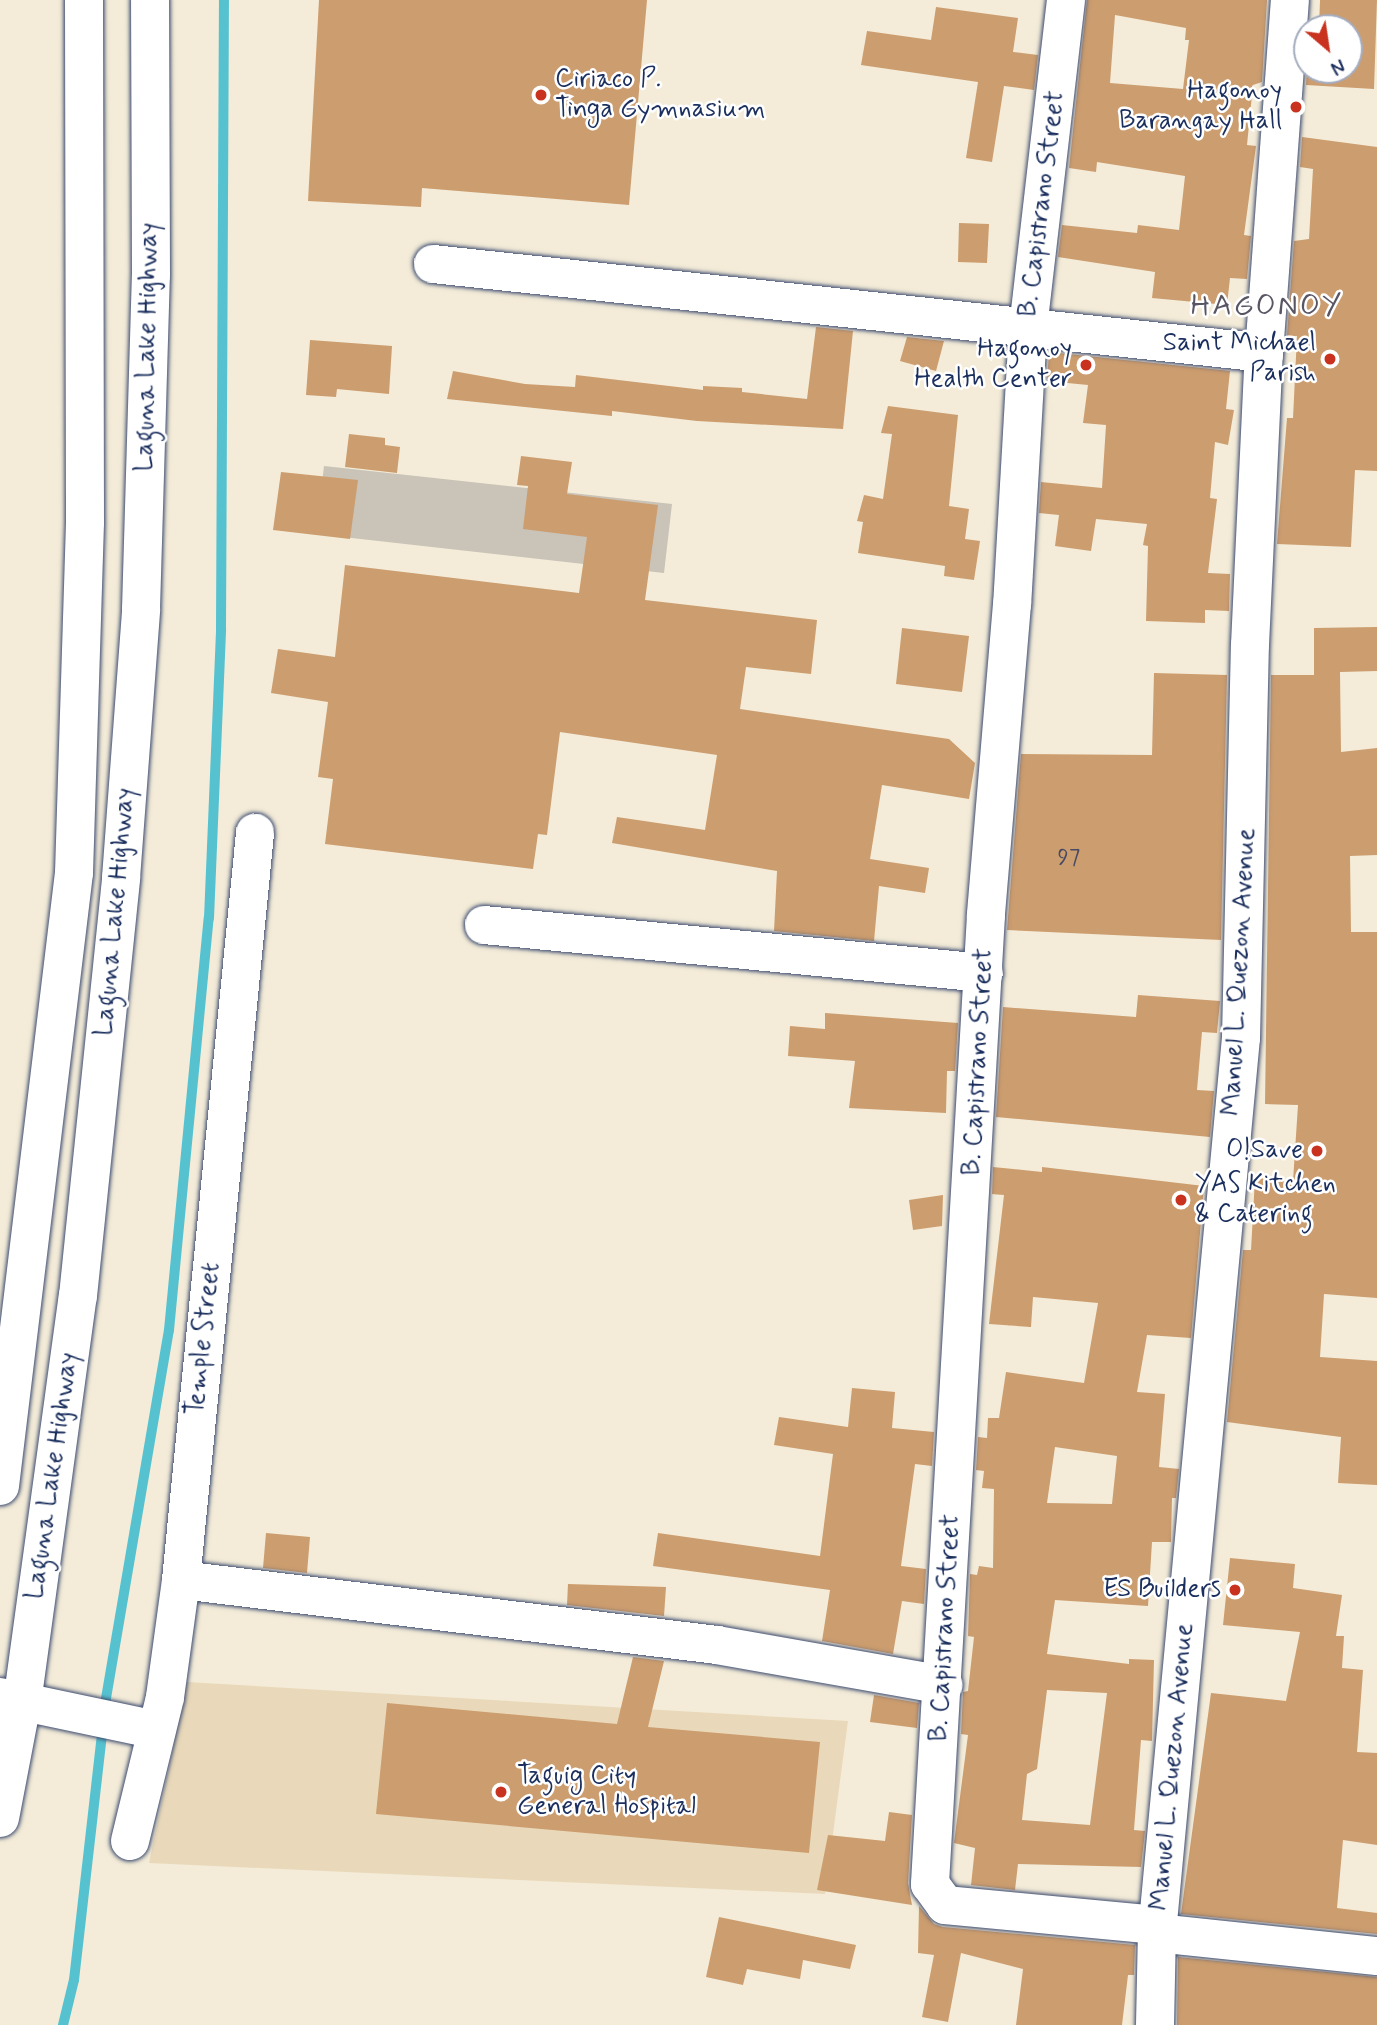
<!DOCTYPE html>
<html>
<head>
<meta charset="utf-8">
<style>
  body { margin:0 }
  #map { position:relative; width:1377px; height:2025px; overflow:hidden; background:#f4ecd8; font-family:Mynerve,sans-serif }
  div>[style] { position:absolute }
  .built>* { inset:0; background:#e9d9ba }
  .industrial>* { inset:0; background:#c9c3b8 }
  .stream>* { height:10px; margin:-5px; padding:0 5px; transform-origin:5px; border-radius:5px; background:#56c2d0 }
  .building>* { inset:0; background:#cc9d6e }
  .roads { filter:drop-shadow(0 0 2px #3c4b70) drop-shadow(0 0 2px #3c4b70) }
  .street>* { height:38px; margin:-19px; padding:0 19px; transform-origin:19px; border-radius:19px; background:#fff }
  .secondary>* { height:38px; margin:-19px; padding:0 19px; transform-origin:19px; border-radius:19px; background:#fff }
  .primary>* { height:38px; margin:-19px; padding:0 19px; transform-origin:19px; border-radius:19px; background:#fff }
  .dots>* { width:19px; height:19px; translate:-50% -50%; box-sizing:border-box; border:4px solid #fff; border-radius:50% }
  span { translate:-50% -50%; white-space:nowrap; text-align:center; line-height:1.15; -webkit-text-stroke:5px #fff; paint-order:stroke }
  .number-label { font-size:23px; color:#474a62 }
  .number-label span { -webkit-text-stroke-width:0 }
  .poi-label { font-size:26px; color:#1b2f5e }
  .left { translate:0 -50%; text-align:left }
  .right { translate:-100% -50%; text-align:right }
  .street-label { font-size:26px; color:#1b2f5e }
  .quarter-label { font-size:30px; color:#595664; letter-spacing:2px }
  .north { position:absolute; left:1293px; top:14px; width:70px; height:70px; box-sizing:border-box; background:#fff; border:2px solid #a4acbf; border-radius:50%; rotate:151deg; font-size:19px; font-weight:700; line-height:28px; text-align:center; color:#1b2f5e }
  .north::after { content:''; display:block; margin:auto; width:24px; height:32px; background:#c8321e; clip-path:polygon(50% 0,100% 100%,50% 72%,0 100%) }
</style>
</head>
<body>
<div id="map">
  <div class="built">
    <div style="clip-path:polygon(187px 1682px,848px 1721px,825px 1894px,149px 1863px)"></div>
  </div>
  <div class="industrial">
    <div style="clip-path:polygon(324px 466px,672px 504px,664px 573px,316px 534px)"></div>
  </div>
  <div class="stream">
    <div style="left:104px;top:1710px;width:386px;rotate:-80.3deg"></div>
    <div style="left:169px;top:1330px;width:414px;rotate:-84.5deg"></div>
    <div style="left:209px;top:918px;width:289px;rotate:-87.6deg"></div>
    <div style="left:221px;top:629px;width:629px;rotate:-89.73deg"></div>
    <div style="left:63px;top:2025px;width:46px;rotate:-76.3deg"></div>
    <div style="left:74px;top:1980px;width:257px;rotate:-83.5deg"></div>
  </div>
  <div class="building">
    <div style="clip-path:polygon(319px 0,647px 0,629px 205px,422px 188px,421px 207px,308px 201px)"></div>
    <div style="clip-path:polygon(evenodd,1087px 0,1267px 0,1262px 82px,1253px 85px,1247px 145px,1256px 146px,1244px 235px,1251px 236px,1247px 279px,1230px 278px,1227px 305px,1152px 298px,1155px 272px,1058px 257px,1062px 225px,1137px 233px,1138px 225px,1179px 230px,1185px 176px,1097px 162px,1096px 172px,1069px 168px,1087px 0,1115px 15px,1186px 28px,1185px 40px,1189px 40px,1183px 89px,1110px 83px,1115px 15px)"></div>
    <div style="clip-path:polygon(1320px 0,1377px 0,1374px 89px,1306px 85px,1307px 67px,1349px 70px,1349px 28px,1319px 28px)"></div>
    <div style="clip-path:polygon(936px 7px,1018px 18px,1013px 52px,1038px 55px,1034px 90px,1004px 86px,992px 162px,966px 158px,978px 82px,861px 65px,867px 31px,931px 40px)"></div>
    <div style="clip-path:polygon(1302px 137px,1377px 147px,1377px 471px,1355px 470px,1351px 547px,1277px 544px,1287px 418px,1293px 418px,1297px 336px,1287px 336px,1294px 241px,1309px 239px,1313px 169px,1300px 167px)"></div>
    <div style="clip-path:polygon(959px 223px,989px 224px,987px 263px,958px 262px)"></div>
    <div style="clip-path:polygon(816px 327px,853px 331px,843px 429px,697px 421px,612px 411px,612px 416px,447px 399px,453px 371px,525px 384px,575px 387px,576px 375px,703px 390px,703px 386px,742px 388px,742px 392px,807px 399px)"></div>
    <div style="clip-path:polygon(907px 337px,944px 341px,936px 371px,900px 361px)"></div>
    <div style="clip-path:polygon(310px 340px,392px 346px,389px 394px,337px 389px,336px 397px,306px 395px)"></div>
    <div style="clip-path:polygon(1049px 352px,1230px 371px,1226px 409px,1234px 410px,1228px 445px,1215px 442px,1210px 498px,1217px 499px,1208px 573px,1230px 574px,1229px 611px,1205px 610px,1205px 623px,1146px 621px,1148px 546px,1143px 545px,1147px 524px,1096px 519px,1091px 551px,1055px 546px,1059px 515px,1039px 513px,1041px 482px,1102px 488px,1106px 425px,1083px 423px,1088px 385px,1047px 381px)"></div>
    <div style="clip-path:polygon(888px 406px,958px 415px,949px 506px,969px 509px,965px 539px,980px 541px,974px 580px,944px 576px,945px 566px,858px 553px,863px 522px,857px 521px,864px 495px,883px 499px,892px 434px,881px 433px)"></div>
    <div style="clip-path:polygon(349px 434px,385px 438px,385px 445px,400px 447px,397px 473px,345px 467px)"></div>
    <div style="clip-path:polygon(521px 456px,572px 462px,567px 494px,658px 505px,645px 600px,817px 620px,811px 674px,746px 667px,740px 709px,949px 739px,975px 763px,969px 799px,882px 785px,870px 859px,929px 868px,925px 893px,879px 886px,874px 941px,774px 931px,777px 871px,612px 843px,617px 817px,705px 830px,717px 755px,560px 732px,547px 835px,538px 834px,533px 869px,325px 844px,333px 779px,318px 777px,328px 702px,271px 693px,278px 649px,335px 657px,345px 565px,579px 593px,587px 537px,523px 529px,528px 486px,517px 485px)"></div>
    <div style="clip-path:polygon(281px 472px,358px 480px,350px 539px,273px 530px)"></div>
    <div style="clip-path:polygon(1377px 627px,1377px 671px,1340px 672px,1341px 752px,1377px 748px,1377px 855px,1350px 856px,1351px 932px,1377px 932px,1377px 1298px,1324px 1294px,1320px 1357px,1377px 1361px,1377px 1485px,1338px 1483px,1341px 1437px,1227px 1422px,1243px 1250px,1251px 1250px,1255px 1178px,1293px 1181px,1298px 1105px,1265px 1104px,1271px 675px,1314px 675px,1314px 628px)"></div>
    <div style="clip-path:polygon(902px 628px,969px 636px,962px 692px,896px 684px)"></div>
    <div style="clip-path:polygon(1154px 673px,1227px 675px,1221px 940px,1007px 930px,1021px 754px,1152px 755px)"></div>
    <div style="clip-path:polygon(1138px 995px,1220px 1001px,1217px 1033px,1202px 1032px,1197px 1090px,1214px 1091px,1210px 1137px,996px 1117px,1003px 1007px,1136px 1017px)"></div>
    <div style="clip-path:polygon(825px 1013px,958px 1023px,955px 1071px,947px 1071px,946px 1113px,849px 1108px,855px 1061px,788px 1056px,790px 1026px,825px 1029px)"></div>
    <div style="clip-path:polygon(evenodd,993px 1167px,1042px 1172px,1042px 1167px,1204px 1186px,1191px 1338px,1147px 1335px,1137px 1392px,1165px 1394px,1159px 1467px,1179px 1469px,1176px 1498px,1172px 1498px,1171px 1542px,1152px 1542px,1148px 1606px,1055px 1600px,1047px 1654px,1129px 1664px,1129px 1659px,1154px 1660px,1152px 1741px,1141px 1740px,1134px 1830px,1145px 1831px,1141px 1867px,1018px 1864px,1015px 1890px,971px 1885px,975px 1848px,954px 1843px,968px 1735px,961px 1734px,963px 1692px,968px 1691px,974px 1637px,968px 1636px,970px 1574px,977px 1575px,979px 1566px,993px 1568px,994px 1489px,982px 1488px,984px 1471px,976px 1470px,978px 1437px,987px 1438px,988px 1418px,999px 1418px,1006px 1372px,1084px 1383px,1098px 1303px,1033px 1297px,1031px 1327px,989px 1324px,1004px 1195px,992px 1194px,993px 1167px,1055px 1447px,1117px 1456px,1112px 1504px,1047px 1503px,1055px 1447px,993px 1167px,1047px 1690px,1107px 1693px,1090px 1825px,1022px 1820px,1027px 1774px,1037px 1769px,1047px 1690px)"></div>
    <div style="clip-path:polygon(943px 1195px,942px 1226px,913px 1230px,909px 1200px)"></div>
    <div style="clip-path:polygon(852px 1388px,895px 1392px,892px 1428px,934px 1432px,932px 1466px,915px 1464px,901px 1566px,926px 1569px,924px 1604px,902px 1601px,893px 1654px,822px 1641px,830px 1590px,653px 1566px,658px 1533px,820px 1556px,833px 1454px,774px 1445px,779px 1417px,848px 1427px)"></div>
    <div style="clip-path:polygon(266px 1533px,310px 1537px,307px 1573px,263px 1568px)"></div>
    <div style="clip-path:polygon(1230px 1558px,1295px 1564px,1293px 1588px,1342px 1595px,1336px 1636px,1344px 1636px,1342px 1668px,1363px 1670px,1357px 1752px,1377px 1753px,1377px 1845px,1343px 1840px,1337px 1908px,1377px 1913px,1377px 1934px,1181px 1914px,1211px 1693px,1286px 1701px,1300px 1632px,1223px 1625px)"></div>
    <div style="clip-path:polygon(568px 1584px,666px 1587px,664px 1616px,567px 1605px)"></div>
    <div style="clip-path:polygon(633px 1657px,664px 1661px,648px 1727px,820px 1742px,809px 1853px,376px 1814px,387px 1703px,617px 1724px)"></div>
    <div style="clip-path:polygon(874px 1695px,919px 1703px,917px 1728px,870px 1722px)"></div>
    <div style="clip-path:polygon(889px 1812px,912px 1815px,908px 1883px,912px 1905px,817px 1890px,828px 1835px,885px 1841px)"></div>
    <div style="clip-path:polygon(919px 1906px,934px 1924px,943px 1927px,1135px 1945px,1134px 1975px,1128px 1975px,1122px 2025px,1016px 2025px,1023px 1969px,961px 1953px,948px 2022px,922px 2017px,934px 1955px,918px 1953px)"></div>
    <div style="clip-path:polygon(719px 1917px,856px 1945px,850px 1969px,803px 1960px,800px 1979px,747px 1969px,743px 1985px,706px 1977px)"></div>
    <div style="clip-path:polygon(1178px 1957px,1377px 1977px,1377px 2025px,1177px 2025px)"></div>
  </div>
  <div class="roads">
    <div class="street">
      <div style="left:1066px;top:0;width:331px;rotate:96.6deg"></div>
      <div style="left:1028px;top:329px;width:275px;rotate:93.3deg"></div>
      <div style="left:1012px;top:604px;width:312px;rotate:94.8deg"></div>
      <div style="left:986px;top:915px;width:971px;rotate:93.31deg"></div>
      <div style="left:930px;top:1884px;width:26px;rotate:54deg"></div>
      <div style="left:945px;top:1905px;width:202px;rotate:5.4deg"></div>
      <div style="left:1146px;top:1924px;width:14px;rotate:39deg"></div>
      <div style="left:1157px;top:1933px;width:221px;rotate:6deg"></div>
      <div style="left:433px;top:264px;width:836px;rotate:6.11deg"></div>
      <div style="left:484px;top:925px;width:502px;rotate:5.48deg"></div>
      <div style="left:181px;top:1580px;width:540px;rotate:6.91deg"></div>
      <div style="left:717px;top:1645px;width:230px;rotate:10deg"></div>
      <div style="left:0;top:1697px;width:160px;rotate:11.9deg"></div>
      <div style="left:130px;top:1841px;width:148px;rotate:-76.3deg"></div>
      <div style="left:165px;top:1697px;width:118px;rotate:-82.2deg"></div>
      <div style="left:181px;top:1580px;width:751px;rotate:-84.34deg"></div>
    </div>
    <div class="secondary">
      <div style="left:1155px;top:2025px;width:92px;rotate:-88.8deg"></div>
      <div style="left:1157px;top:1933px;width:899px;rotate:-84.64deg"></div>
      <div style="left:1241px;top:1038px;width:393px;rotate:-88.7deg"></div>
      <div style="left:1250px;top:645px;width:292px;rotate:-87.3deg"></div>
      <div style="left:1264px;top:353px;width:354px;rotate:-85.8deg"></div>
    </div>
    <div class="primary">
      <div style="left:0;top:1486px;width:617px;rotate:-83.12deg"></div>
      <div style="left:74px;top:873px;width:351px;rotate:-88.2deg"></div>
      <div style="left:85px;top:522px;width:522px;rotate:-90.11deg"></div>
      <div style="left:0;top:1818px;width:117px;rotate:-79.2deg"></div>
      <div style="left:22px;top:1703px;width:411px;rotate:-82.2deg"></div>
      <div style="left:78px;top:1296px;width:420px;rotate:-84.1deg"></div>
      <div style="left:121px;top:878px;width:270px;rotate:-85.7deg"></div>
      <div style="left:141px;top:609px;width:334px;rotate:-88.3deg"></div>
      <div style="left:151px;top:275px;width:275px;rotate:-90.2deg"></div>
    </div>
  </div>
  <div class="dots">
    <div style="left:541px;top:95px;background:#c8321e"></div>
    <div style="left:1296px;top:107px;background:#c8321e"></div>
    <div style="left:1330px;top:359px;background:#c8321e"></div>
    <div style="left:1086px;top:365px;background:#c8321e"></div>
    <div style="left:1317px;top:1151px;background:#c8321e"></div>
    <div style="left:1181px;top:1200px;background:#c8321e"></div>
    <div style="left:1235px;top:1590px;background:#c8321e"></div>
    <div style="left:501px;top:1792px;background:#c8321e"></div>
  </div>
  <div class="number-label">
    <span style="left:1069px;top:858px">97</span>
  </div>
  <div class="poi-label">
    <span class="left" style="left:555px;top:95px">Ciriaco P.<br>Tinga Gymnasium</span>
    <span class="right" style="left:1282px;top:107px">Hagonoy<br>Barangay Hall</span>
    <span class="right" style="left:1316px;top:359px">Saint Michael<br>Parish</span>
    <span class="right" style="left:1072px;top:365px">Hagonoy<br>Health Center</span>
    <span class="right" style="left:1303px;top:1151px">O!Save</span>
    <span class="left" style="left:1195px;top:1200px">YAS Kitchen<br>&amp; Catering</span>
    <span class="right" style="left:1221px;top:1590px">ES Builders</span>
    <span class="left" style="left:517px;top:1792px">Taguig City<br>General Hospital</span>
  </div>
  <div class="street-label">
    <span style="left:1043px;top:204px;rotate:-83deg">B. Capistrano Street</span>
    <span style="left:148px;top:347px;rotate:-89deg">Laguna Lake Highway</span>
    <span style="left:116px;top:912px;rotate:-85deg">Laguna Lake Highway</span>
    <span style="left:1240px;top:972px;rotate:-87deg">Manuel L. Quezon Avenue</span>
    <span style="left:979px;top:1062px;rotate:-87deg">B. Capistrano Street</span>
    <span style="left:204px;top:1339px;rotate:-84deg">Temple Street</span>
    <span style="left:53px;top:1476px;rotate:-82deg">Laguna Lake Highway</span>
    <span style="left:946px;top:1628px;rotate:-87deg">B. Capistrano Street</span>
    <span style="left:1173px;top:1767px;rotate:-85deg">Manuel L. Quezon Avenue</span>
  </div>
  <div class="quarter-label">
    <span style="left:1267px;top:306px">HAGONOY</span>
  </div>
  <div class="north">N</div>
</div>
</body>
</html>
